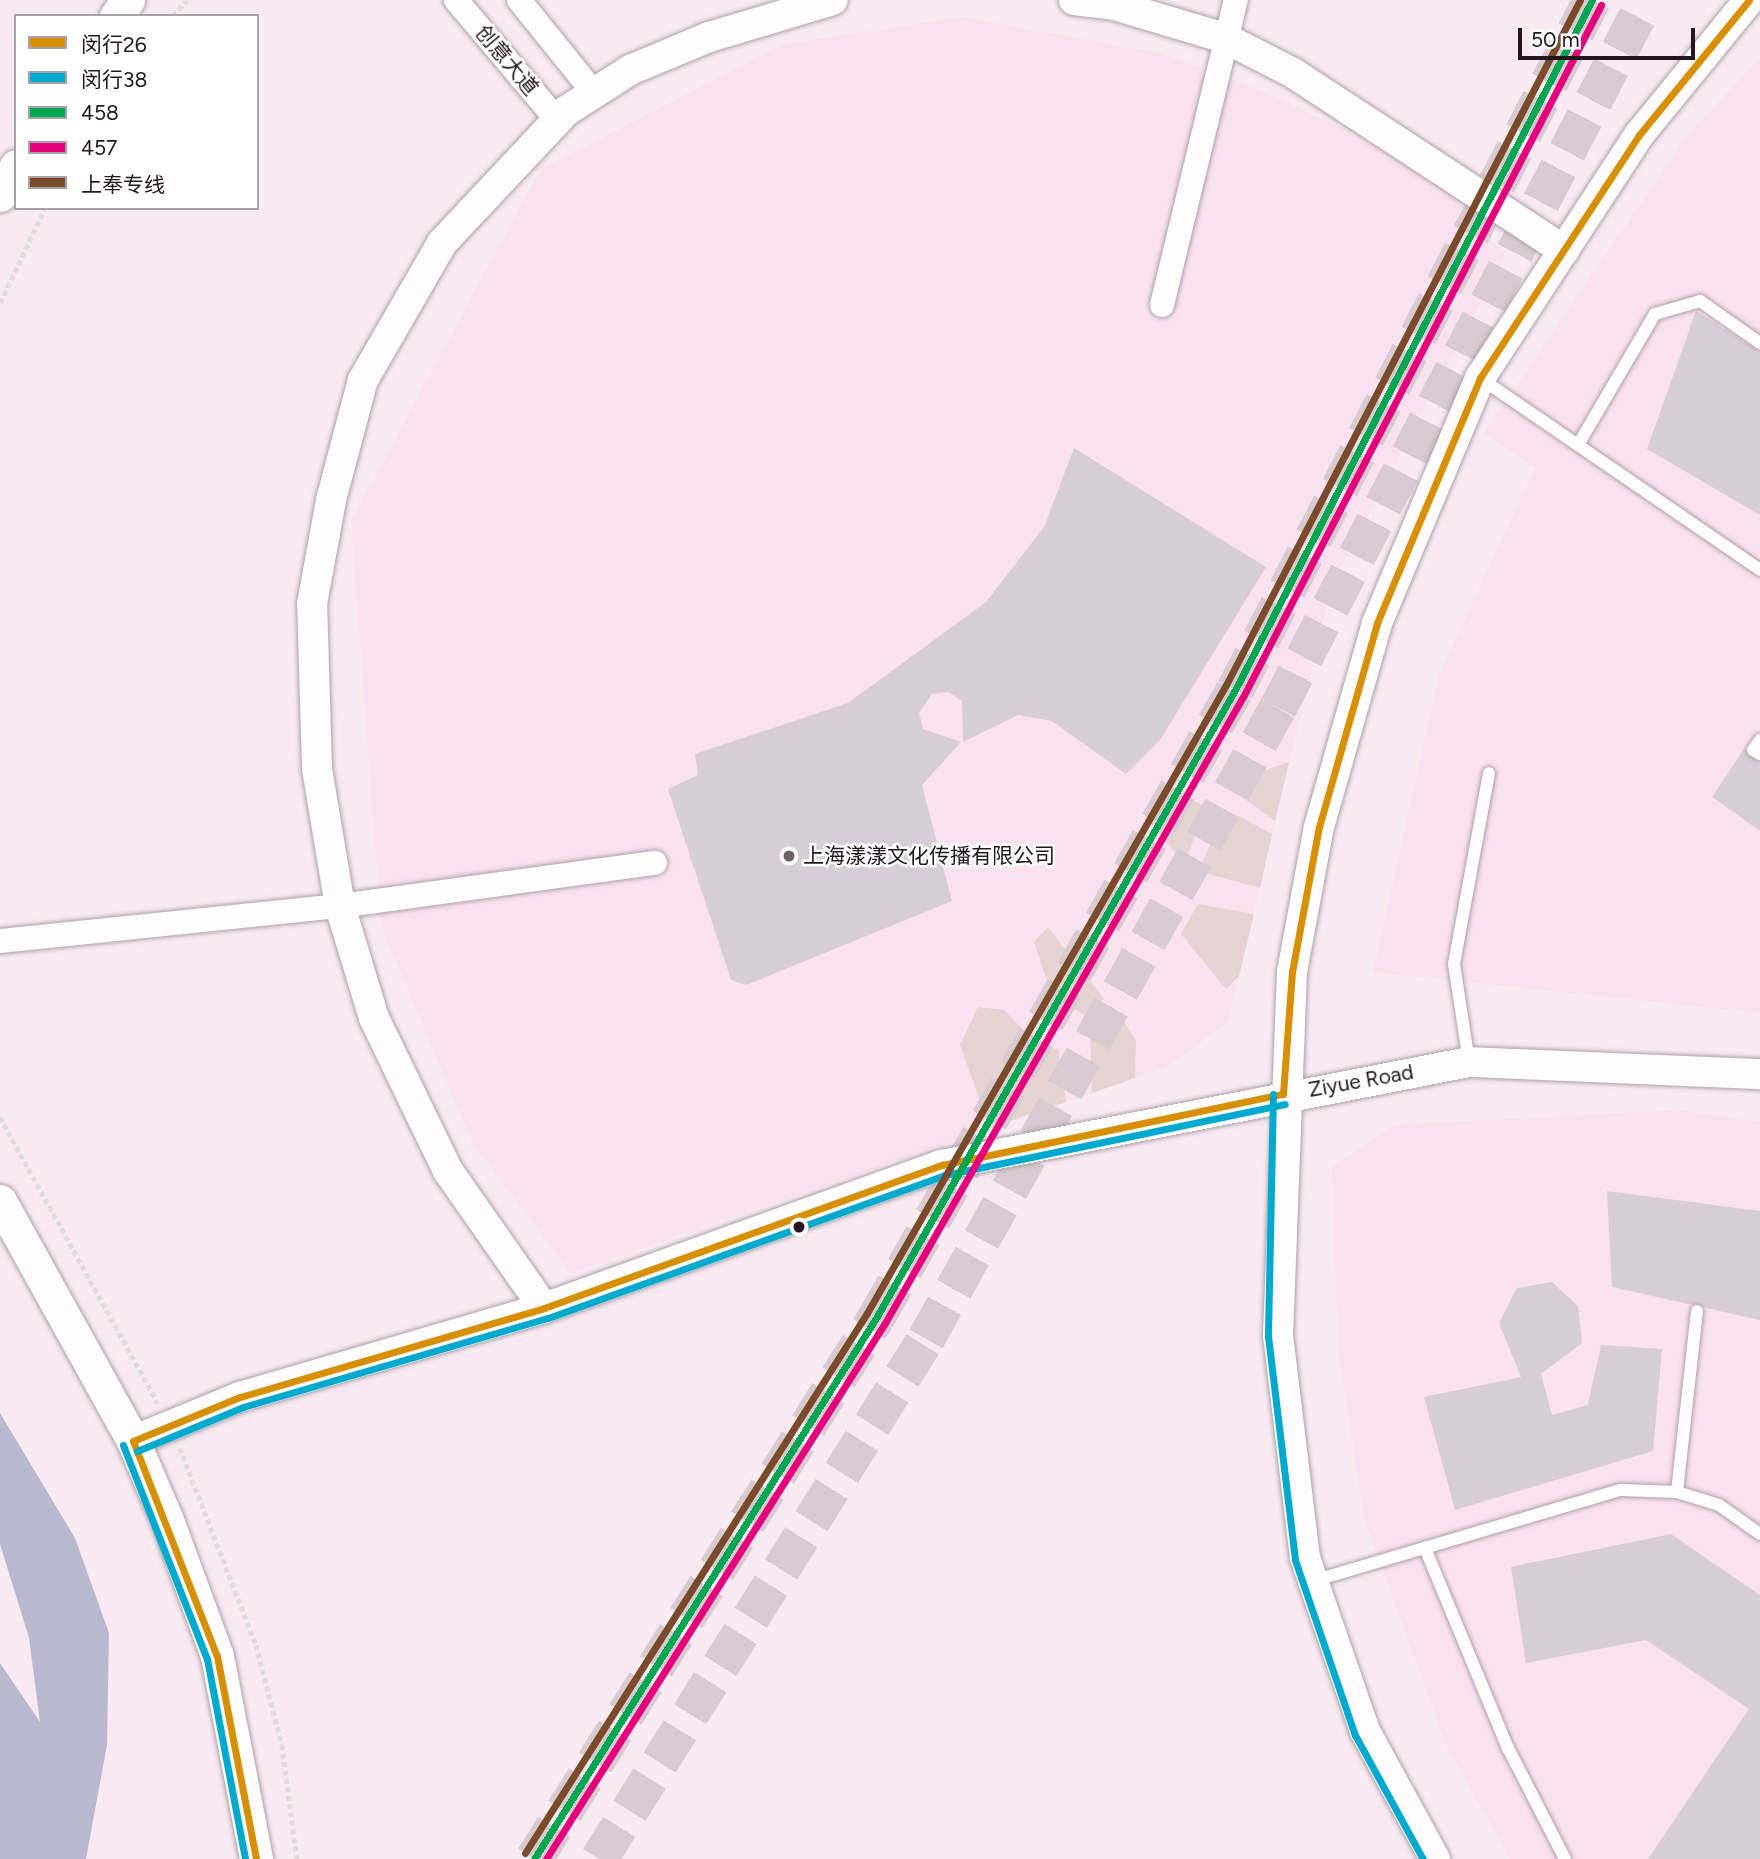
<!DOCTYPE html>
<html>
<head>
<meta charset="utf-8">
<style>
  body { margin:0 }
  #map { position:relative; width:1760px; height:1859px; overflow:hidden; background:#f7eaf1; font-family:Figtree,"Noto Sans SC",sans-serif }
  div>[style] { position:absolute }
  .built>* { inset:0; background:#fae1ef }
  .green>* { inset:0; background:#e5d3d1 }
  .water>* { inset:0; background:#b8b9d1 }
  .building>* { inset:0; background:#d7cdd7 }
  .trunk-tunnel>* { height:38px; margin-top:-19px; transform-origin:0; background:repeating-linear-gradient(90deg,#d7cad1 0 38px,transparent 0 57px) }
  .path>* { height:4.5px; margin-top:-2.25px; transform-origin:0; background:repeating-linear-gradient(90deg,#dfdcdd 0 5px,transparent 0 8.5px) }
  .roads { filter:drop-shadow(0 0 2px #ada1a8) drop-shadow(0 0 2px #ada1a8) }
  .service>* { height:12px; margin:-6px; padding:0 6px; transform-origin:6px; border-radius:6px; background:#fefcfd }
  .minor>* { height:24px; margin:-12px; padding:0 12px; transform-origin:12px; border-radius:12px; background:#fefcfd }
  .tertiary>* { height:30px; margin:-15px; padding:0 15px; transform-origin:15px; border-radius:15px; background:#fefcfd }
  .secondary>* { height:33px; margin:-16.5px; padding:0 16.5px; transform-origin:16.5px; border-radius:16.5px; background:#fefcfd }
  .bus-1>* { height:7px; margin:-3.5px; padding:0 3.5px; transform-origin:3.5px; border-radius:3.5px; background:#d79004 }
  .bus-2>* { height:7px; margin:-3.5px; padding:0 3.5px; transform-origin:3.5px; border-radius:3.5px; background:#00a9ce }
  .bus-3>* { height:7px; margin:-3.5px; padding:0 3.5px; transform-origin:3.5px; border-radius:3.5px; background:#00a651 }
  .bus-4>* { height:7px; margin:-3.5px; padding:0 3.5px; transform-origin:3.5px; border-radius:3.5px; background:#e5007d }
  .bus-5>* { height:7px; margin:-3.5px; padding:0 3.5px; transform-origin:3.5px; border-radius:3.5px; background:#7a4b2a }
  .dots>* { width:19px; height:19px; translate:-50% -50%; box-sizing:border-box; border:4px solid #fff; border-radius:50% }
  span { translate:-50% -50%; white-space:nowrap; text-align:center; line-height:1.15; -webkit-text-stroke:5px #fff; paint-order:stroke }
  .street-label { font-size:21px; color:#23161e }
  .poi-label { font-size:21px; color:#23161e }
  .left { translate:0 -50%; text-align:left }
  .legend { position:absolute; left:14px; top:14px; width:245px; height:196px; box-sizing:border-box; background:#fff; border:2px solid #a7a2a5; margin:0; padding:9px 12px; list-style:none; font-size:21px; color:#23161e }
  .legend li { display:flex; align-items:center; gap:14px; height:35px }
  .legend b { width:35px; border:2px solid #a7a2a5 }
  .scale { position:absolute; left:1518px; top:28px; width:177px; height:32px; box-sizing:border-box; border:4px solid #23161e; border-top:0; padding-left:9px; font-size:21px; line-height:24px; white-space:nowrap; color:#23161e; -webkit-text-stroke:5px #fff; paint-order:stroke }
</style>
</head>
<body>
<div id="map">
  <div class="built">
    <div style="clip-path:polygon(962px 17px,1160px 53px,1264px 92px,1346px 130px,1449px 192px,1505px 256px,1332px 584px,1228px 1022px,1167px 1067px,571px 1273px,472px 1142px,381px 925px,351px 522px,540px 170px,784px 44px)"></div>
    <div style="clip-path:polygon(1760px 57px,1760px 1013px,1373px 972px,1439px 675px,1535px 468px,1484px 433px,1684px 140px)"></div>
    <div style="clip-path:polygon(1681px 1110px,1760px 1122px,1760px 1859px,1511px 1859px,1447px 1748px,1365px 1521px,1338px 1352px,1332px 1168px,1393px 1125px)"></div>
  </div>
  <div class="green">
    <div style="clip-path:polygon(1289px 762px,1275px 821px,1246px 800px,1256px 773px)"></div>
    <div style="clip-path:polygon(1174px 790px,1204px 806px,1185px 865px,1143px 813px)"></div>
    <div style="clip-path:polygon(1239px 816px,1272px 834px,1260px 888px,1198px 871px,1217px 831px)"></div>
    <div style="clip-path:polygon(1198px 904px,1254px 914px,1239px 976px,1226px 989px,1181px 934px)"></div>
    <div style="clip-path:polygon(1048px 927px,1104px 999px,1085px 1015px,1052px 997px,1034px 942px)"></div>
    <div style="clip-path:polygon(978px 1007px,1004px 1010px,1040px 1047px,1058px 1049px,1066px 1102px,990px 1128px,960px 1045px)"></div>
    <div style="clip-path:polygon(1120px 1015px,1136px 1041px,1135px 1078px,1092px 1093px,1090px 1034px)"></div>
  </div>
  <div class="water">
    <div style="clip-path:polygon(0 1413px,75px 1538px,109px 1633px,107px 1745px,86px 1859px,0 1859px,0 1663px,40px 1722px,29px 1638px,0 1544px)"></div>
  </div>
  <div class="building">
    <div style="clip-path:polygon(1696px 311px,1760px 352px,1760px 515px,1647px 449px)"></div>
    <div style="clip-path:polygon(1074px 448px,1266px 567px,1160px 740px,1126px 774px,1052px 721px,1018px 715px,963px 742px,962px 701px,948px 692px,932px 694px,919px 713px,923px 729px,961px 742px,922px 785px,952px 901px,746px 985px,731px 980px,668px 789px,698px 775px,695px 754px,848px 703px,986px 602px,1044px 527px)"></div>
    <div style="clip-path:polygon(1744px 749px,1760px 763px,1760px 831px,1712px 797px)"></div>
    <div style="clip-path:polygon(1607px 1191px,1760px 1211px,1760px 1320px,1612px 1287px)"></div>
    <div style="clip-path:polygon(1552px 1282px,1578px 1306px,1582px 1343px,1541px 1374px,1552px 1415px,1588px 1405px,1601px 1345px,1662px 1349px,1653px 1451px,1455px 1510px,1424px 1397px,1521px 1377px,1499px 1323px,1517px 1288px)"></div>
    <div style="clip-path:polygon(1671px 1534px,1760px 1595px,1760px 1859px,1648px 1859px,1749px 1709px,1646px 1640px,1526px 1663px,1511px 1567px)"></div>
  </div>
  <div class="trunk-tunnel">
    <div style="left:534px;top:1859px;width:640px;rotate:-57.7deg"></div>
    <div style="left:876px;top:1318px;width:723px;rotate:-60.25deg"></div>
    <div style="left:1235px;top:690px;width:777px;rotate:-62.64deg"></div>
    <div style="left:599px;top:1859px;width:614px;rotate:-57.84deg"></div>
    <div style="left:926px;top:1339px;width:723px;rotate:-60.85deg"></div>
    <div style="left:1278px;top:708px;width:798px;rotate:-62.54deg"></div>
  </div>
  <div class="path">
    <div style="left:173px;top:16px;width:21px;rotate:-49deg"></div>
    <div style="left:0;top:303px;width:105px;rotate:-64.7deg"></div>
    <div style="left:0;top:1117px;width:327px;rotate:61.1deg"></div>
    <div style="left:180px;top:1448px;width:211px;rotate:68.9deg"></div>
    <div style="left:256px;top:1645px;width:103px;rotate:75.4deg"></div>
    <div style="left:282px;top:1745px;width:115px;rotate:82.5deg"></div>
  </div>
  <div class="roads">
    <div class="service">
      <div style="left:1480px;top:378px;width:340px;rotate:34.4deg"></div>
      <div style="left:1578px;top:445px;width:152px;rotate:-59.6deg"></div>
      <div style="left:1655px;top:314px;width:47px;rotate:-16.1deg"></div>
      <div style="left:1700px;top:301px;width:73px;rotate:35deg"></div>
      <div style="left:1760px;top:740px;width:12px;rotate:125deg"></div>
      <div style="left:1753px;top:750px;width:8px;rotate:30deg"></div>
      <div style="left:1469px;top:1062px;width:99px;rotate:-98.7deg"></div>
      <div style="left:1454px;top:964px;width:194px;rotate:-79.6deg"></div>
      <div style="left:1677px;top:1492px;width:182px;rotate:-83.7deg"></div>
      <div style="left:1425px;top:1548px;width:217px;rotate:67.5deg"></div>
      <div style="left:1508px;top:1748px;width:125px;rotate:62.8deg"></div>
      <div style="left:1313px;top:1581px;width:321px;rotate:-16.5deg"></div>
      <div style="left:1621px;top:1490px;width:56px;rotate:2deg"></div>
      <div style="left:1677px;top:1492px;width:44px;rotate:17.2deg"></div>
      <div style="left:1719px;top:1505px;width:50px;rotate:35.3deg"></div>
    </div>
    <div class="minor">
      <div style="left:456px;top:0;width:157px;rotate:49.9deg"></div>
      <div style="left:519px;top:0;width:119px;rotate:51.1deg"></div>
      <div style="left:1162px;top:305px;width:314px;rotate:-76.4deg"></div>
      <div style="left:0;top:941px;width:342px;rotate:-5.9deg"></div>
      <div style="left:340px;top:906px;width:318px;rotate:-7.8deg"></div>
    </div>
    <div class="tertiary">
      <div style="left:1074px;top:0;width:40px;rotate:7.1deg"></div>
      <div style="left:1114px;top:5px;width:116px;rotate:16.6deg"></div>
      <div style="left:1225px;top:38px;width:76px;rotate:27.2deg"></div>
      <div style="left:1293px;top:73px;width:324px;rotate:33.2deg"></div>
      <div style="left:544px;top:1308px;width:167px;rotate:-125deg"></div>
      <div style="left:448px;top:1171px;width:170px;rotate:-115.8deg"></div>
      <div style="left:374px;top:1018px;width:117px;rotate:-106.9deg"></div>
      <div style="left:340px;top:906px;width:140px;rotate:-99.5deg"></div>
      <div style="left:317px;top:768px;width:164px;rotate:-91.7deg"></div>
      <div style="left:312px;top:604px;width:106px;rotate:-79.6deg"></div>
      <div style="left:331px;top:500px;width:124px;rotate:-75.1deg"></div>
      <div style="left:363px;top:380px;width:158px;rotate:-60deg"></div>
      <div style="left:442px;top:243px;width:181px;rotate:-46.8deg"></div>
      <div style="left:566px;top:111px;width:76px;rotate:-32.6deg"></div>
      <div style="left:630px;top:70px;width:86px;rotate:-22.7deg"></div>
      <div style="left:709px;top:37px;width:129px;rotate:-16.6deg"></div>
      <div style="left:133px;top:1441px;width:116px;rotate:-22.4deg"></div>
      <div style="left:240px;top:1397px;width:317px;rotate:-16.3deg"></div>
      <div style="left:544px;top:1308px;width:423px;rotate:-19.8deg"></div>
      <div style="left:942px;top:1165px;width:537px;rotate:-11.06deg"></div>
      <div style="left:1469px;top:1062px;width:291px;rotate:2.4deg"></div>
      <div style="left:1435px;top:1859px;width:146px;rotate:-118.7deg"></div>
      <div style="left:1365px;top:1731px;width:183px;rotate:-109.1deg"></div>
      <div style="left:1305px;top:1558px;width:224px;rotate:-96.9deg"></div>
      <div style="left:1278px;top:1336px;width:364px;rotate:-87.8deg"></div>
      <div style="left:1292px;top:972px;width:147px;rotate:-79.5deg"></div>
      <div style="left:1319px;top:827px;width:212px;rotate:-74.1deg"></div>
      <div style="left:1377px;top:623px;width:266px;rotate:-67.2deg"></div>
      <div style="left:1480px;top:378px;width:290px;rotate:-56.8deg"></div>
      <div style="left:1639px;top:135px;width:174px;rotate:-50.8deg"></div>
    </div>
    <div class="secondary">
      <div style="left:116px;top:16px;width:20px;rotate:-53deg"></div>
      <div style="left:0;top:195px;width:33px;rotate:-61deg"></div>
      <div style="left:0;top:1201px;width:274px;rotate:61deg"></div>
      <div style="left:133px;top:1441px;width:86px;rotate:66.7deg"></div>
      <div style="left:167px;top:1520px;width:145px;rotate:69.8deg"></div>
      <div style="left:217px;top:1656px;width:207px;rotate:79.1deg"></div>
    </div>
  </div>
  <div class="bus-1">
    <div style="left:1283px;top:1094px;width:122px;rotate:-85.8deg"></div>
    <div style="left:1292px;top:972px;width:147px;rotate:-79.5deg"></div>
    <div style="left:1319px;top:827px;width:212px;rotate:-74.1deg"></div>
    <div style="left:1377px;top:623px;width:266px;rotate:-67.2deg"></div>
    <div style="left:1480px;top:378px;width:290px;rotate:-56.8deg"></div>
    <div style="left:1639px;top:135px;width:174px;rotate:-50.8deg"></div>
    <div style="left:133px;top:1441px;width:116px;rotate:-22.4deg"></div>
    <div style="left:240px;top:1397px;width:317px;rotate:-16.3deg"></div>
    <div style="left:544px;top:1308px;width:423px;rotate:-19.8deg"></div>
    <div style="left:942px;top:1165px;width:348px;rotate:-11.8deg"></div>
    <div style="left:133px;top:1441px;width:231px;rotate:68.7deg"></div>
    <div style="left:217px;top:1656px;width:207px;rotate:79.1deg"></div>
  </div>
  <div class="bus-2">
    <div style="left:1273px;top:1094px;width:242px;rotate:91.2deg"></div>
    <div style="left:1268px;top:1336px;width:226px;rotate:83.1deg"></div>
    <div style="left:1295px;top:1560px;width:185px;rotate:71.1deg"></div>
    <div style="left:1355px;top:1735px;width:141px;rotate:61.3deg"></div>
    <div style="left:123px;top:1445px;width:230px;rotate:68.6deg"></div>
    <div style="left:207px;top:1659px;width:204px;rotate:79.2deg"></div>
    <div style="left:137px;top:1451px;width:115px;rotate:-22.5deg"></div>
    <div style="left:243px;top:1407px;width:318px;rotate:-16.3deg"></div>
    <div style="left:548px;top:1318px;width:422px;rotate:-19.8deg"></div>
    <div style="left:945px;top:1175px;width:347px;rotate:-11.8deg"></div>
  </div>
  <div class="bus-3">
    <div style="left:534px;top:1859px;width:640px;rotate:-57.7deg"></div>
    <div style="left:876px;top:1318px;width:723px;rotate:-60.25deg"></div>
    <div style="left:1235px;top:690px;width:777px;rotate:-62.64deg"></div>
  </div>
  <div class="bus-4">
    <div style="left:546px;top:1859px;width:634px;rotate:-57.69deg"></div>
    <div style="left:885px;top:1323px;width:723px;rotate:-60.25deg"></div>
    <div style="left:1244px;top:695px;width:777px;rotate:-62.64deg"></div>
  </div>
  <div class="bus-5">
    <div style="left:525px;top:1853px;width:639px;rotate:-57.65deg"></div>
    <div style="left:867px;top:1313px;width:723px;rotate:-60.25deg"></div>
    <div style="left:1226px;top:685px;width:771px;rotate:-62.67deg"></div>
  </div>
  <div class="dots">
    <div style="left:789px;top:856px;background:#6d6068"></div>
    <div style="left:799px;top:1227px;background:#23161e"></div>
  </div>
  <div class="street-label">
    <span style="left:507px;top:60px;rotate:50deg">创意大道</span>
    <span style="left:1361px;top:1081px;rotate:-10deg">Ziyue Road</span>
  </div>
  <div class="poi-label">
    <span class="left" style="left:803px;top:856px">上海漾漾文化传播有限公司</span>
  </div>
  <ul class="legend">
  <li><b style="height:9px;background:#d79004"></b>闵行26</li>
  <li><b style="height:9px;background:#00a9ce"></b>闵行38</li>
  <li><b style="height:9px;background:#00a651"></b>458</li>
  <li><b style="height:9px;background:#e5007d"></b>457</li>
  <li><b style="height:9px;background:#7a4b2a"></b>上奉专线</li>
  </ul>
  <div class="scale">50 m</div>
</div>
</body>
</html>
